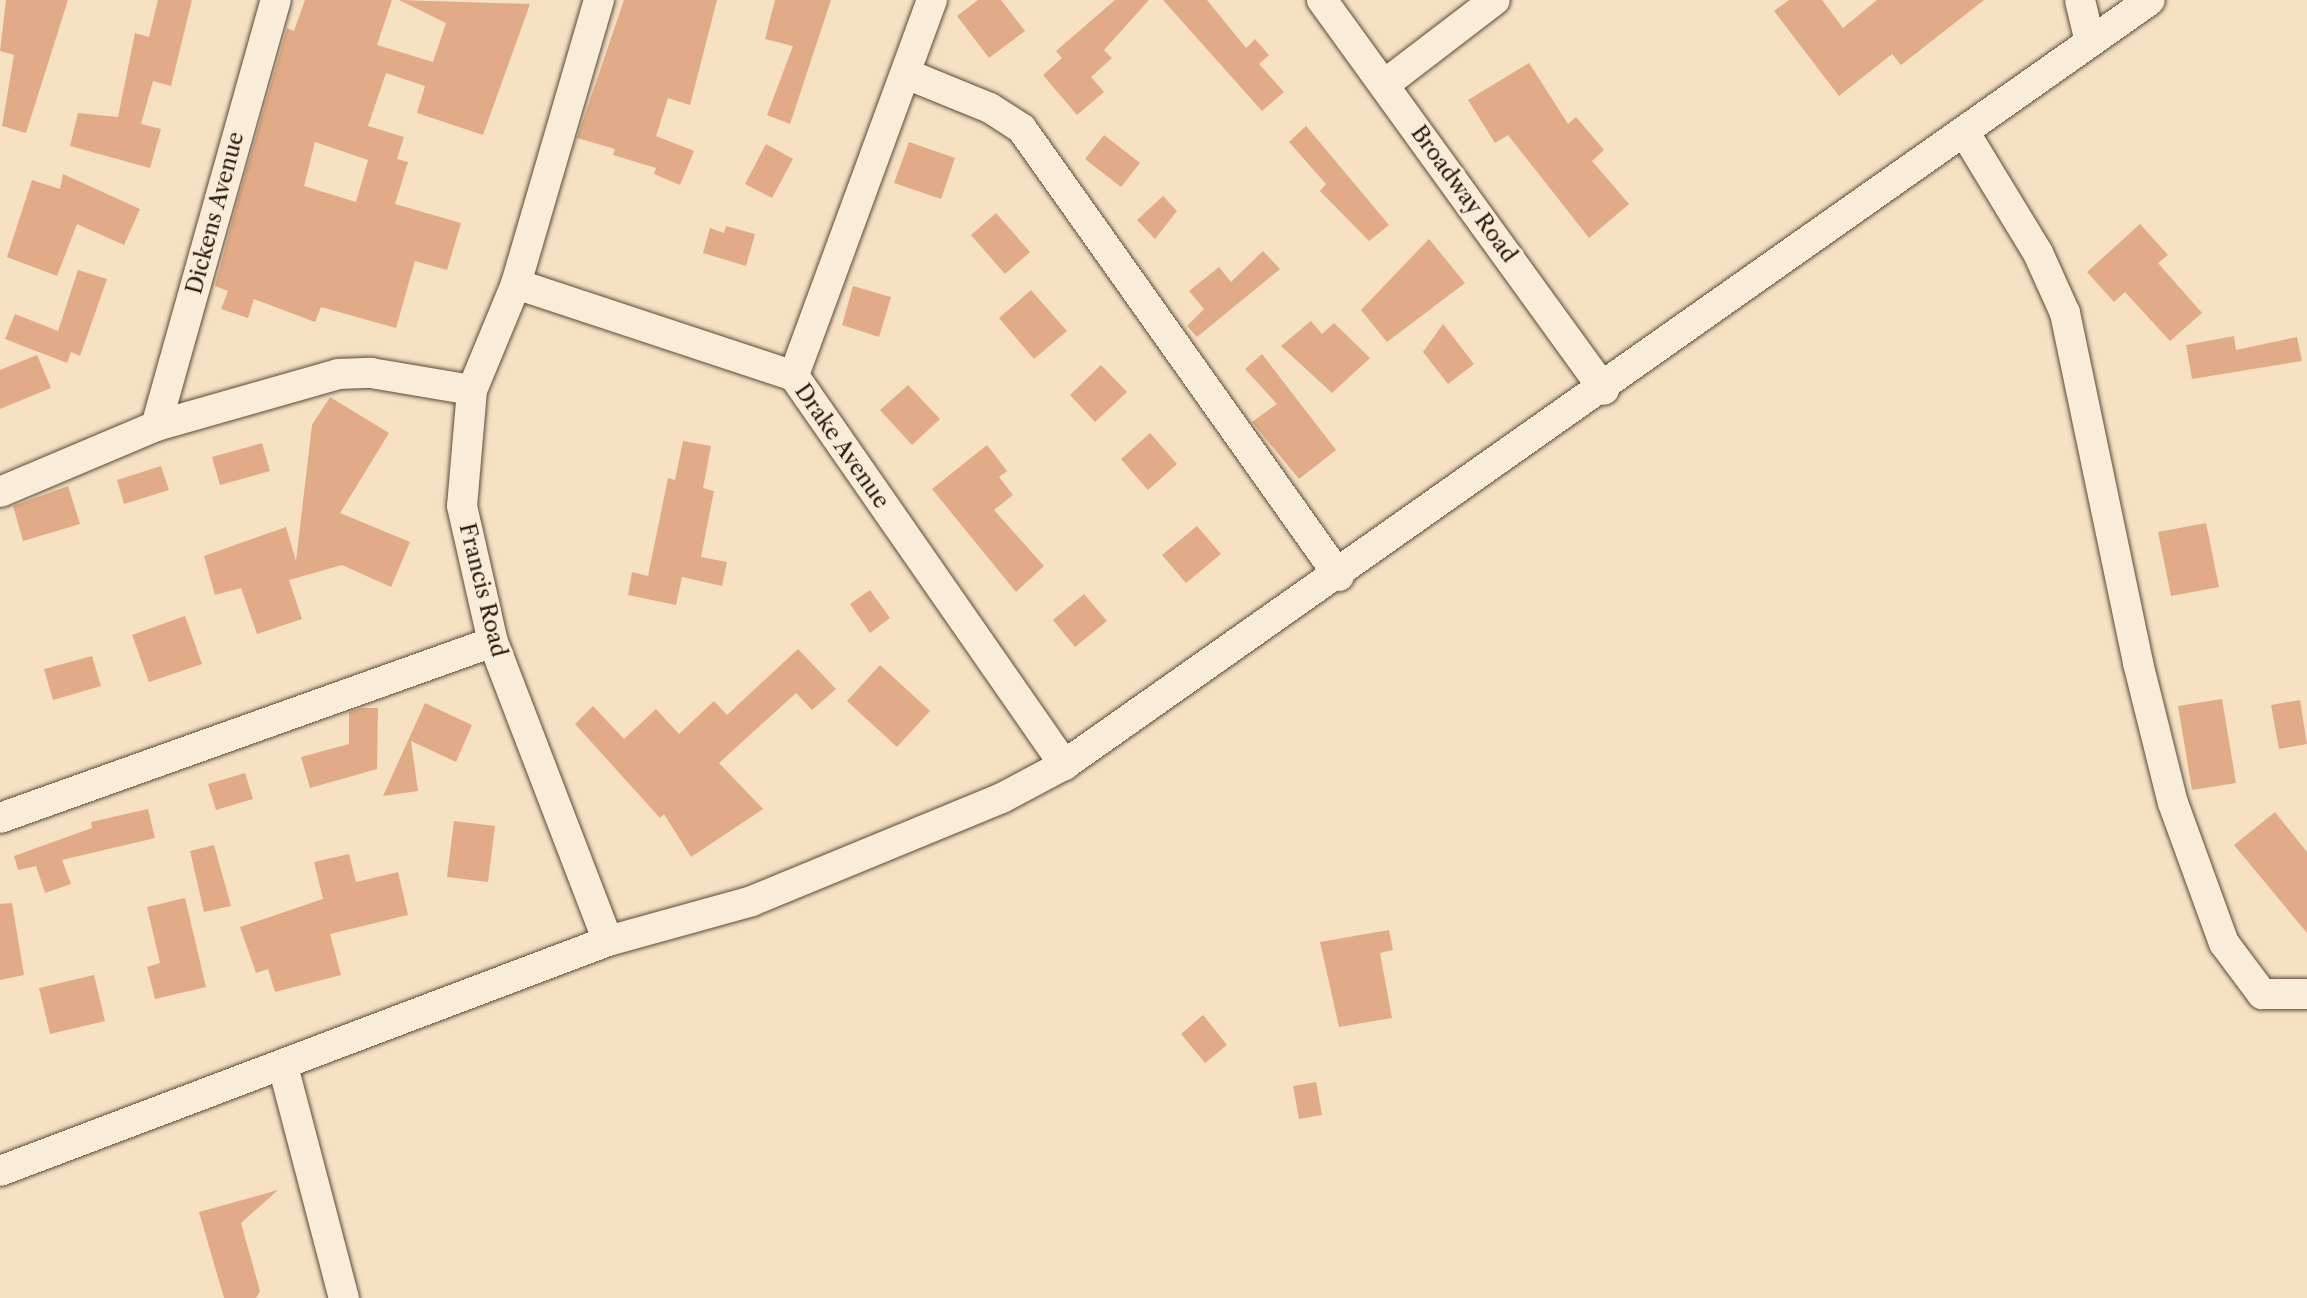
<!DOCTYPE html>
<html>
<head>
<meta charset="utf-8">
<style>
  body { margin:0 }
  #map { position:relative; width:2307px; height:1298px; overflow:hidden; background:#f6e1c3; font-family:"Libre Caslon Text",serif }
  div>[style] { position:absolute }
  .building>* { inset:0; background:#e2ab87 }
  .roads { filter:drop-shadow(0 0 2px #5b4b3a) drop-shadow(0 0 2px #5b4b3a) }
  .minor>* { height:30px; margin:-15px; padding:0 15px; transform-origin:15px; border-radius:15px; background:#f9ecd8 }
  span { translate:-50% -50%; white-space:nowrap; text-align:center; line-height:1.15; -webkit-text-stroke:6px #f9ecd8; paint-order:stroke }
  .street-label { font-size:22px; color:#27190d }
</style>
</head>
<body>
<div id="map">
  <div class="building">
    <div style="clip-path:polygon(6px 0,68px 0,26px 133px,2px 126px,14px 55px,0 51px)"></div>
    <div style="clip-path:polygon(158px 0,192px 0,171px 86px,153px 81px,141px 124px,161px 129px,150px 168px,70px 146px,78px 113px,118px 117px,135px 33px,149px 37px)"></div>
    <div style="clip-path:polygon(evenodd,305px 0,392px 0,377px 45px,433px 62px,446px 23px,399px 0,530px 4px,483px 135px,417px 113px,425px 86px,386px 73px,368px 126px,404px 137px,397px 159px,408px 162px,395px 204px,461px 223px,447px 270px,415px 261px,396px 328px,321px 307px,315px 322px,254px 299px,248px 318px,221px 309px,228px 291px,215px 286px,239px 196px,287px 28px,294px 31px,305px 0,315px 142px,368px 160px,356px 202px,304px 186px,315px 142px)"></div>
    <div style="clip-path:polygon(624px 0,717px 0,690px 105px,668px 98px,656px 136px,694px 151px,680px 185px,654px 174px,656px 168px,613px 155px,615px 149px,577px 138px)"></div>
    <div style="clip-path:polygon(775px 0,831px 0,790px 124px,767px 115px,793px 46px,765px 39px)"></div>
    <div style="clip-path:polygon(978px 0,1001px 0,1025px 31px,989px 58px,957px 16px)"></div>
    <div style="clip-path:polygon(1115px 0,1149px 0,1104px 50px,1112px 58px,1091px 77px,1104px 92px,1077px 115px,1043px 75px,1062px 58px,1056px 51px)"></div>
    <div style="clip-path:polygon(1163px 0,1207px 0,1246px 48px,1255px 39px,1269px 55px,1259px 64px,1284px 92px,1262px 111px)"></div>
    <div style="clip-path:polygon(1789px 0,1822px 0,1843px 28px,1877px 0,1984px 0,1901px 65px,1892px 54px,1839px 96px,1774px 11px)"></div>
    <div style="clip-path:polygon(1529px 63px,1568px 124px,1576px 117px,1604px 150px,1592px 161px,1629px 204px,1589px 238px,1508px 135px,1495px 143px,1468px 100px)"></div>
    <div style="clip-path:polygon(1306px 126px,1389px 225px,1369px 241px,1320px 191px,1326px 184px,1289px 142px)"></div>
    <div style="clip-path:polygon(1104px 135px,1140px 163px,1121px 187px,1085px 159px)"></div>
    <div style="clip-path:polygon(909px 142px,955px 158px,941px 199px,894px 183px)"></div>
    <div style="clip-path:polygon(766px 144px,793px 159px,772px 198px,745px 184px)"></div>
    <div style="clip-path:polygon(63px 174px,140px 209px,124px 245px,77px 224px,57px 276px,7px 257px,32px 180px,60px 189px)"></div>
    <div style="clip-path:polygon(1163px 196px,1177px 211px,1155px 239px,1137px 220px)"></div>
    <div style="clip-path:polygon(996px 213px,1030px 252px,1005px 274px,971px 235px)"></div>
    <div style="clip-path:polygon(2140px 224px,2168px 255px,2158px 263px,2202px 313px,2170px 341px,2125px 292px,2114px 302px,2087px 272px)"></div>
    <div style="clip-path:polygon(726px 226px,755px 234px,746px 266px,703px 253px,710px 228px,724px 233px)"></div>
    <div style="clip-path:polygon(1429px 239px,1465px 283px,1387px 342px,1361px 310px)"></div>
    <div style="clip-path:polygon(1263px 251px,1280px 269px,1197px 337px,1187px 326px,1204px 309px,1189px 291px,1219px 267px,1231px 282px)"></div>
    <div style="clip-path:polygon(78px 270px,107px 279px,80px 356px,71px 352px,67px 363px,5px 339px,15px 314px,58px 331px)"></div>
    <div style="clip-path:polygon(853px 286px,891px 297px,879px 337px,842px 325px)"></div>
    <div style="clip-path:polygon(1031px 290px,1067px 331px,1034px 359px,999px 318px)"></div>
    <div style="clip-path:polygon(1311px 321px,1322px 334px,1334px 323px,1370px 358px,1332px 393px,1281px 346px)"></div>
    <div style="clip-path:polygon(1443px 324px,1474px 364px,1448px 384px,1423px 352px)"></div>
    <div style="clip-path:polygon(2234px 336px,2236px 350px,2297px 337px,2302px 361px,2192px 379px,2186px 345px)"></div>
    <div style="clip-path:polygon(1262px 354px,1336px 450px,1299px 479px,1252px 422px,1277px 404px,1245px 369px)"></div>
    <div style="clip-path:polygon(37px 355px,51px 388px,0 409px,0 370px)"></div>
    <div style="clip-path:polygon(1101px 365px,1127px 392px,1095px 422px,1070px 395px)"></div>
    <div style="clip-path:polygon(908px 385px,940px 419px,912px 445px,880px 410px)"></div>
    <div style="clip-path:polygon(330px 397px,389px 433px,340px 513px,410px 542px,391px 587px,342px 565px,289px 580px,302px 619px,257px 634px,241px 588px,215px 595px,204px 556px,286px 527px,296px 561px,312px 425px)"></div>
    <div style="clip-path:polygon(1150px 433px,1177px 464px,1148px 490px,1121px 459px)"></div>
    <div style="clip-path:polygon(683px 441px,711px 446px,703px 488px,714px 491px,701px 557px,727px 562px,722px 586px,682px 577px,676px 605px,628px 595px,632px 572px,648px 576px,668px 478px,675px 480px)"></div>
    <div style="clip-path:polygon(262px 443px,270px 471px,220px 485px,212px 457px)"></div>
    <div style="clip-path:polygon(987px 445px,1007px 471px,999px 477px,1013px 495px,994px 510px,1044px 566px,1016px 592px,932px 489px)"></div>
    <div style="clip-path:polygon(161px 466px,169px 490px,124px 504px,117px 480px)"></div>
    <div style="clip-path:polygon(68px 486px,80px 524px,23px 541px,13px 506px)"></div>
    <div style="clip-path:polygon(2206px 523px,2219px 587px,2171px 596px,2158px 532px)"></div>
    <div style="clip-path:polygon(1197px 526px,1221px 554px,1186px 583px,1162px 555px)"></div>
    <div style="clip-path:polygon(870px 590px,890px 618px,870px 633px,850px 604px)"></div>
    <div style="clip-path:polygon(1084px 594px,1107px 621px,1075px 647px,1053px 620px)"></div>
    <div style="clip-path:polygon(185px 616px,202px 664px,149px 682px,132px 635px)"></div>
    <div style="clip-path:polygon(798px 649px,836px 689px,812px 710px,796px 693px,719px 763px,763px 809px,691px 857px,664px 814px,660px 818px,575px 724px,593px 706px,624px 739px,656px 709px,679px 734px,714px 701px,727px 715px)"></div>
    <div style="clip-path:polygon(92px 656px,101px 686px,53px 700px,44px 669px)"></div>
    <div style="clip-path:polygon(880px 665px,930px 711px,897px 747px,847px 701px)"></div>
    <div style="clip-path:polygon(2222px 699px,2236px 783px,2192px 790px,2178px 706px)"></div>
    <div style="clip-path:polygon(2300px 700px,2307px 744px,2279px 749px,2271px 705px)"></div>
    <div style="clip-path:polygon(425px 703px,472px 725px,456px 762px,411px 741px,418px 791px,383px 796px)"></div>
    <div style="clip-path:polygon(362px 708px,378px 708px,377px 769px,310px 788px,301px 757px,349px 744px,349px 712px)"></div>
    <div style="clip-path:polygon(245px 773px,253px 799px,216px 810px,208px 784px)"></div>
    <div style="clip-path:polygon(148px 809px,155px 838px,62px 860px,71px 884px,45px 893px,36px 866px,18px 870px,14px 856px,92px 828px,91px 822px)"></div>
    <div style="clip-path:polygon(2275px 812px,2307px 852px,2307px 933px,2234px 845px)"></div>
    <div style="clip-path:polygon(454px 821px,495px 826px,488px 882px,447px 877px)"></div>
    <div style="clip-path:polygon(214px 845px,231px 906px,204px 912px,190px 851px)"></div>
    <div style="clip-path:polygon(349px 854px,356px 882px,398px 872px,408px 915px,330px 934px,341px 975px,275px 992px,268px 969px,256px 973px,240px 927px,323px 899px,314px 862px)"></div>
    <div style="clip-path:polygon(185px 898px,206px 987px,155px 999px,147px 967px,160px 963px,147px 907px)"></div>
    <div style="clip-path:polygon(12px 903px,24px 975px,0 980px,0 904px)"></div>
    <div style="clip-path:polygon(1389px 930px,1393px 950px,1380px 953px,1392px 1018px,1339px 1027px,1320px 942px)"></div>
    <div style="clip-path:polygon(94px 975px,105px 1021px,50px 1034px,39px 988px)"></div>
    <div style="clip-path:polygon(1203px 1015px,1227px 1045px,1205px 1063px,1181px 1034px)"></div>
    <div style="clip-path:polygon(1316px 1082px,1322px 1115px,1299px 1119px,1293px 1086px)"></div>
    <div style="clip-path:polygon(278px 1190px,241px 1223px,260px 1291px,256px 1298px,224px 1298px,199px 1212px)"></div>
  </div>
  <div class="roads">
    <div class="minor">
      <div style="left:599px;top:0;width:296px;rotate:106.3deg"></div>
      <div style="left:516px;top:284px;width:115px;rotate:112.5deg"></div>
      <div style="left:472px;top:390px;width:116px;rotate:94.9deg"></div>
      <div style="left:462px;top:506px;width:139px;rotate:77.2deg"></div>
      <div style="left:493px;top:642px;width:320px;rotate:69deg"></div>
      <div style="left:932px;top:0;width:401px;rotate:110.2deg"></div>
      <div style="left:794px;top:376px;width:474px;rotate:55.2deg"></div>
      <div style="left:1322px;top:0;width:481px;rotate:54.1deg"></div>
      <div style="left:2080px;top:0;width:43px;rotate:76.6deg"></div>
      <div style="left:909px;top:75px;width:87px;rotate:22.2deg"></div>
      <div style="left:990px;top:108px;width:38px;rotate:33deg"></div>
      <div style="left:1022px;top:129px;width:548px;rotate:54.66deg"></div>
      <div style="left:1385px;top:84px;width:138px;rotate:-37.4deg"></div>
      <div style="left:1965px;top:133px;width:140px;rotate:58.7deg"></div>
      <div style="left:2038px;top:253px;width:66px;rotate:65.8deg"></div>
      <div style="left:2065px;top:313px;width:358px;rotate:78.2deg"></div>
      <div style="left:2138px;top:663px;width:144px;rotate:76deg"></div>
      <div style="left:2173px;top:803px;width:149px;rotate:70deg"></div>
      <div style="left:2224px;top:943px;width:64px;rotate:53.3deg"></div>
      <div style="left:2262px;top:994px;width:45px"></div>
      <div style="left:516px;top:284px;width:293px;rotate:18.3deg"></div>
      <div style="left:156px;top:426px;width:443px;rotate:-74.3deg"></div>
      <div style="left:0;top:492px;width:169px;rotate:-22.9deg"></div>
      <div style="left:156px;top:426px;width:189px;rotate:-15.9deg"></div>
      <div style="left:338px;top:374px;width:33px;rotate:-2deg"></div>
      <div style="left:371px;top:373px;width:102px;rotate:9.6deg"></div>
      <div style="left:0;top:818px;width:523px;rotate:-19.65deg"></div>
      <div style="left:283px;top:1066px;width:240px;rotate:75.3deg"></div>
      <div style="left:0;top:1171px;width:650px;rotate:-20.72deg"></div>
      <div style="left:608px;top:941px;width:149px;rotate:-15.5deg"></div>
      <div style="left:752px;top:901px;width:270px;rotate:-22.4deg"></div>
      <div style="left:1002px;top:798px;width:70px;rotate:-28deg"></div>
      <div style="left:1064px;top:765px;width:1328px;rotate:-35.16deg"></div>
    </div>
  </div>
  <div class="street-label">
    <span style="left:1464px;top:194px;rotate:54deg">Broadway Road</span>
    <span style="left:215px;top:213px;rotate:-75deg">Dickens Avenue</span>
    <span style="left:842px;top:446px;rotate:55deg">Drake Avenue</span>
    <span style="left:483px;top:590px;rotate:76deg">Francis Road</span>
  </div>
</div>
</body>
</html>
